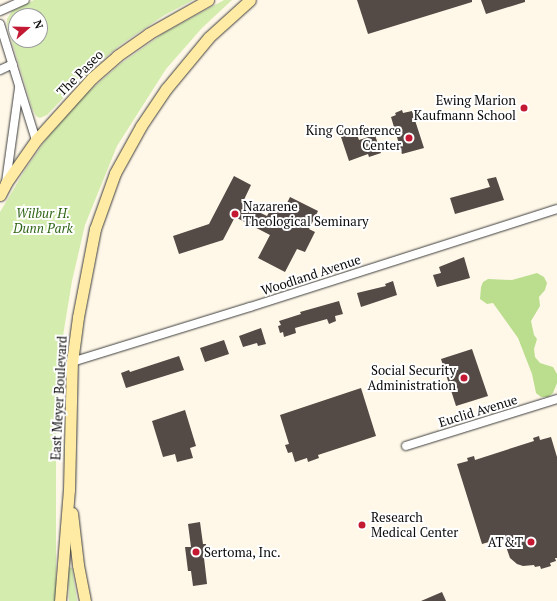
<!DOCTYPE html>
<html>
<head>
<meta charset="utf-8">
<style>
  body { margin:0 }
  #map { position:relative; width:557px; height:601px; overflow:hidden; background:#fff8e8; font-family:"PT Serif",serif }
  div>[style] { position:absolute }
  .green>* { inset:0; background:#d5ecaf }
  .forest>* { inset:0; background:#bade8d }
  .building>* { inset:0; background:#544a46 }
  .roads { filter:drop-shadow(0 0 1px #3d3d3d) drop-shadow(0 0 1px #3d3d3d) }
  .street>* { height:8px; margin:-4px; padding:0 4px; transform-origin:4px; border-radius:4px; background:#fff }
  .secondary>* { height:11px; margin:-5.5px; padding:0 5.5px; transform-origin:5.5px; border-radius:5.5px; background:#ffeba3 }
  .dots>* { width:11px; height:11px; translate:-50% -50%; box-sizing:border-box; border:2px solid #fff; border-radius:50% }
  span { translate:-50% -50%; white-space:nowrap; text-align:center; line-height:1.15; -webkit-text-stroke:4px #fff; paint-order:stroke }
  .street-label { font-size:13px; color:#0a0a0a }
  .poi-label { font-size:13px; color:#0a0a0a }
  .right { translate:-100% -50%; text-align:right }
  .left { translate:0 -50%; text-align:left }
  .park-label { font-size:13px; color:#306617; font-style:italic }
  .north { position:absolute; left:8px; top:8px; width:40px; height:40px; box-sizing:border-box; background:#fff; border:1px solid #9d9d9d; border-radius:50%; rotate:70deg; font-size:11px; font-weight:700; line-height:16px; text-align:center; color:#0a0a0a }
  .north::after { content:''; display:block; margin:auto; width:14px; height:18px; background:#c41933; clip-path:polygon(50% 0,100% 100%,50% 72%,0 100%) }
</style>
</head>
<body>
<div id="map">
  <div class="green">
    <div style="clip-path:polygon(evenodd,34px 0,193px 0,163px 16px,120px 45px,89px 71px,47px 115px,40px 118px,36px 116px,32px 108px,7px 25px,7px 19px,12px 11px,34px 0,16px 16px,40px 16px,40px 40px,16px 40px,16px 16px)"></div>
    <div style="clip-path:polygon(224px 0,232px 0,202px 28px,166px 69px,117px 146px,85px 225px,72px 281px,60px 354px,56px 441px,56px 601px,0 601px,0 212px,25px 170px,47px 138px,87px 93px,119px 65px,164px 33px)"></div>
    <div style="clip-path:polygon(68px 567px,72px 568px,77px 601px,69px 601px)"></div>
  </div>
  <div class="forest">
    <div style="clip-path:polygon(537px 273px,544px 277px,547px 283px,545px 290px,539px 297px,540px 306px,531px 321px,534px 335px,537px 339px,534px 349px,535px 357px,540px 363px,553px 367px,557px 374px,557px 383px,553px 393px,548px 397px,541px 397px,536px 393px,532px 374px,518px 338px,493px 303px,487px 304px,480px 299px,481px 287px,483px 282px,488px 279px,512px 280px)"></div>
  </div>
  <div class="building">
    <div style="clip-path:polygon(357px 0,472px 0,472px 2px,368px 34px)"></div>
    <div style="clip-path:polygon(481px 0,525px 0,525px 2px,486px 14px)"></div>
    <div style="clip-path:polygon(402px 110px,403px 113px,412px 111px,424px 148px,402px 154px,391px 117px,396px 115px,395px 113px)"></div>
    <div style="clip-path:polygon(354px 126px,359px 140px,375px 135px,381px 153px,369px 157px,368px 154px,349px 161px,339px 131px)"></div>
    <div style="clip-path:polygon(234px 176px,251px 185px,242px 204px,267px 216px,273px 205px,283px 211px,290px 197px,318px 211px,309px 229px,315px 232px,305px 252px,297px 249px,285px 272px,258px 258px,270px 235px,235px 217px,223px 240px,179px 254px,173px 236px,209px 224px)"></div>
    <div style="clip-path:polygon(496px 177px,504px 200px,455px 214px,450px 198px,490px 187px,487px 179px)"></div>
    <div style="clip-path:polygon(464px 257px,470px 278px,437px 287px,433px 275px,441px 273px,439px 267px)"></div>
    <div style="clip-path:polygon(393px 281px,397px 295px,361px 307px,357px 293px,386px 286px,385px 284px)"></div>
    <div style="clip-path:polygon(339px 301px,343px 314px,335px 316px,336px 321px,329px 324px,327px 319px,295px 328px,296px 333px,284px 337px,283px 332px,280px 333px,278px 326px,281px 325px,279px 321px,301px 314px,300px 312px)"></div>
    <div style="clip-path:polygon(261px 328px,266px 344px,258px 346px,257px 343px,243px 347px,239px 336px)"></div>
    <div style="clip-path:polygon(224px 340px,229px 354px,205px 362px,200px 348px)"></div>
    <div style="clip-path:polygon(472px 349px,488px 396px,456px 406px,441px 359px)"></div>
    <div style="clip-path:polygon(179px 356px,184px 370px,126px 388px,121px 373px,129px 370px,130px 372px)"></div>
    <div style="clip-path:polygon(361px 388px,376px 436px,318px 455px,319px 458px,308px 462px,307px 458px,295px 462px,292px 452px,288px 453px,285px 445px,289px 444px,280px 415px)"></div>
    <div style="clip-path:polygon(185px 410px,196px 446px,190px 448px,193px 458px,177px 462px,175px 454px,163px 457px,152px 421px)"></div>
    <div style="clip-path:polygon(539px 436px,540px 440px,551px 437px,557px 457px,557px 558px,555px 558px,556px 561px,550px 563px,551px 566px,541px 569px,540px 566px,535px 567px,534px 565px,523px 566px,517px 564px,510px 558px,503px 538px,482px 544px,457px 464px,468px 461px,467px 458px,474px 456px,475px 460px,534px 441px,533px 438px)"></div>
    <div style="clip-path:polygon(200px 522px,203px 544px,206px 544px,207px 557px,204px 558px,207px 584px,193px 586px,191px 571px,188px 571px,185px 547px,191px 547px,188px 524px)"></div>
    <div style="clip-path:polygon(442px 592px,446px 601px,421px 601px)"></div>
  </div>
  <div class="roads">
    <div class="street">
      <div style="left:0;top:11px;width:27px;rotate:-24deg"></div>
      <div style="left:0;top:24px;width:121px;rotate:72.8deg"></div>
      <div style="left:0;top:70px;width:14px;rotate:-25deg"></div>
      <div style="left:6px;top:182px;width:95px;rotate:-82.1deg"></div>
      <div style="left:72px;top:362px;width:186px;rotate:-17.2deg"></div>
      <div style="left:250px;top:307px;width:322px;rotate:-17.7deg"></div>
      <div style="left:406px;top:446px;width:158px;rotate:-17.3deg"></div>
    </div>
    <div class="secondary">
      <div style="left:0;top:195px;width:13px;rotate:-63deg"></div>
      <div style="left:6px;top:183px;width:52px;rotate:-55.1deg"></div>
      <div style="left:36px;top:140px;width:84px;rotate:-47.9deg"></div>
      <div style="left:92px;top:78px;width:33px;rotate:-41deg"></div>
      <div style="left:117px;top:56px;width:38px;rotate:-35deg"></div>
      <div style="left:148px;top:34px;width:69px;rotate:-29.5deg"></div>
      <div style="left:72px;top:513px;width:52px;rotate:83.4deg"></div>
      <div style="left:78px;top:565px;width:37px;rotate:79deg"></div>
      <div style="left:60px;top:601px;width:111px;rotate:-85.4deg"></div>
      <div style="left:69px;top:490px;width:128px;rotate:-88.7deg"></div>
      <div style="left:72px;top:362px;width:45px;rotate:-82.4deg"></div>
      <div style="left:78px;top:317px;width:90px;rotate:-79.1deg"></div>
      <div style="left:95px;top:229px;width:59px;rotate:-70.3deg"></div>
      <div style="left:115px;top:173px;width:54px;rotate:-61deg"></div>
      <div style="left:141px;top:126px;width:45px;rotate:-56deg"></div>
      <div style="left:166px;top:89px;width:67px;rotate:-50.4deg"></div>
      <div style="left:209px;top:37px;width:55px;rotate:-42.1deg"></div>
    </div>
  </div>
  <div class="dots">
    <div style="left:524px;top:108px;background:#c41933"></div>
    <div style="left:409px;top:138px;background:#c41933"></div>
    <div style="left:235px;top:214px;background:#c41933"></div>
    <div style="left:464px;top:378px;background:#c41933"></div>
    <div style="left:362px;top:525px;background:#c41933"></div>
    <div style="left:531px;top:542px;background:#c41933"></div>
    <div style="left:196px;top:552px;background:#c41933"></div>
  </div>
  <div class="street-label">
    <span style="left:80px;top:73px;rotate:-45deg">The Paseo</span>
    <span style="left:311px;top:275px;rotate:-18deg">Woodland Avenue</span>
    <span style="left:59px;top:398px;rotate:-87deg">East Meyer Boulevard</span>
    <span style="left:478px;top:411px;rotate:-17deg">Euclid Avenue</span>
  </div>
  <div class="poi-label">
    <span class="right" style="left:516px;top:108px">Ewing Marion<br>Kaufmann School</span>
    <span class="right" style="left:401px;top:138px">King Conference<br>Center</span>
    <span class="left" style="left:243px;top:214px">Nazarene<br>Theological Seminary</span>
    <span class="right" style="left:456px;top:378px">Social Security<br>Administration</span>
    <span class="left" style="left:371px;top:525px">Research<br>Medical Center</span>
    <span class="right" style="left:523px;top:542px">AT&amp;T</span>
    <span class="left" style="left:204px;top:552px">Sertoma, Inc.</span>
  </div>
  <div class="park-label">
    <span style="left:43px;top:221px">Wilbur H.<br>Dunn Park</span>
  </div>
  <div class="north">N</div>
</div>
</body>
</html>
